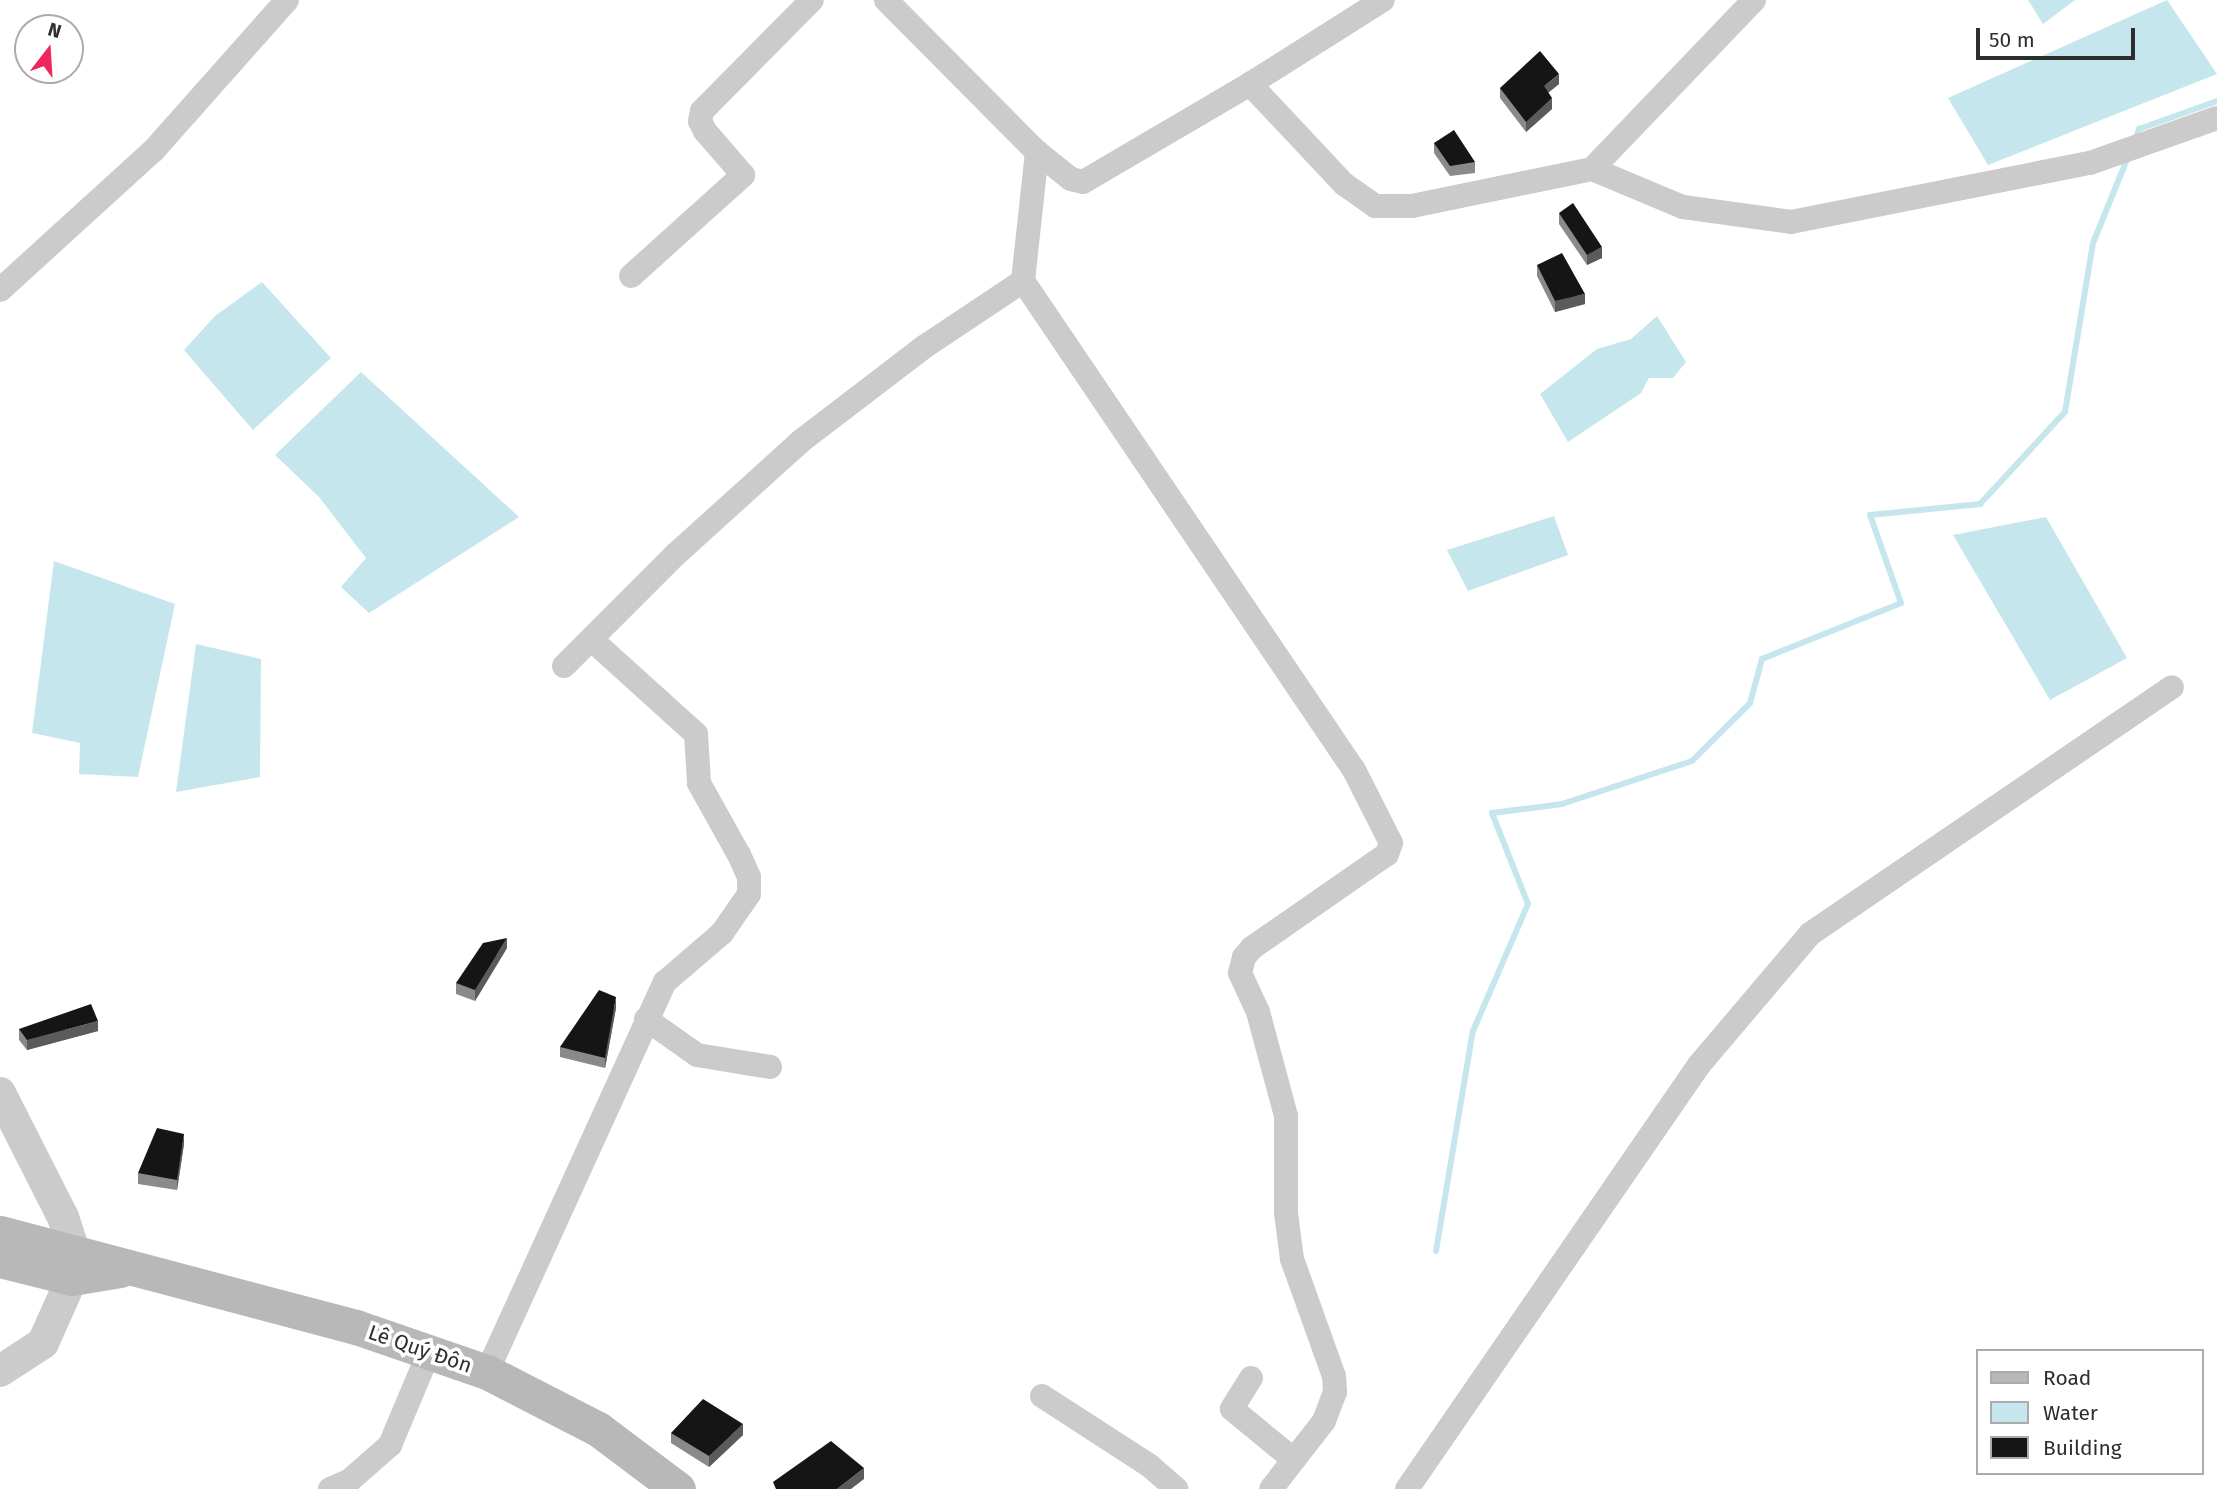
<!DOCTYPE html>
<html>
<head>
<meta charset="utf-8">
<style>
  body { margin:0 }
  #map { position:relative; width:2217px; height:1489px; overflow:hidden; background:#fff; font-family:"Fira Sans",sans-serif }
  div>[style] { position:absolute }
  .water>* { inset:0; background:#c6e6ed }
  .stream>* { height:6px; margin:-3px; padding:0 3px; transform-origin:3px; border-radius:3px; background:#c6e6ed }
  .minor>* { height:24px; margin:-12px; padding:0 12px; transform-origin:12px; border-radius:12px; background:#cbcbcb }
  .tertiary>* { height:32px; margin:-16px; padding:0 16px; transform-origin:16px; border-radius:16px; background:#cbcbcb }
  .secondary>* { height:35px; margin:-17.5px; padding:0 17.5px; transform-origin:17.5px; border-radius:17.5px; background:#b8b8b8 }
  .wall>* { inset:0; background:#8a8a8a }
  .shaded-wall>* { inset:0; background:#5b5b5b }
  .building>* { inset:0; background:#151515 }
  span { translate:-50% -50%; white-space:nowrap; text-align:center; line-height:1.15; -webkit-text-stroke:7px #fff; paint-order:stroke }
  .street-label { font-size:21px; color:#2e2e2e }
  .legend { position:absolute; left:1976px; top:1349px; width:228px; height:126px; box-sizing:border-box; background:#fff; border:2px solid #ababab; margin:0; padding:9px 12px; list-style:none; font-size:21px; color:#2e2e2e }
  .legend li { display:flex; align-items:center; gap:14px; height:35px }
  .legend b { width:35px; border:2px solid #ababab }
  .north { position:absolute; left:14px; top:14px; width:70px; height:70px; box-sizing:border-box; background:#fff; border:2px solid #ababab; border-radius:50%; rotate:17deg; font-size:19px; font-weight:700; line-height:28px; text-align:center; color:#2e2e2e }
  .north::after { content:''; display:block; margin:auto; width:24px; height:32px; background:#ef265d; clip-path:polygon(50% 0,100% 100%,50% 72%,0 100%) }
  .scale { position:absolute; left:1976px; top:28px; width:159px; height:32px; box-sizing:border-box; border:4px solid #2e2e2e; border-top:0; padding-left:9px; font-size:21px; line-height:24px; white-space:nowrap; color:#2e2e2e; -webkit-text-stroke:5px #fff; paint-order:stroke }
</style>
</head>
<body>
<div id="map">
  <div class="water">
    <div style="clip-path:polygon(2028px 0,2075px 0,2043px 24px)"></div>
    <div style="clip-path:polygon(2167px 0,2217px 74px,1988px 165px,1948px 98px)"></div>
    <div style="clip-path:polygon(262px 282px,331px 358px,253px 430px,184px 350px,215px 316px)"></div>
    <div style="clip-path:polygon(1657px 316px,1686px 362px,1673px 378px,1649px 378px,1641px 393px,1568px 442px,1540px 394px,1597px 349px,1631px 339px)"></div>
    <div style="clip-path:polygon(361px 372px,519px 517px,369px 613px,341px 587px,366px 558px,319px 497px,275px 455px)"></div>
    <div style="clip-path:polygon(1554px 516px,1568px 555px,1468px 591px,1447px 550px)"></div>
    <div style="clip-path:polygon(2046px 517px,2127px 658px,2050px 700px,1953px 535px)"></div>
    <div style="clip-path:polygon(54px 561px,175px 604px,138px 777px,79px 774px,80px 743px,32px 733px)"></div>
    <div style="clip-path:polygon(196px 644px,261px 659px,260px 777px,176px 792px)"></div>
  </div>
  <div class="stream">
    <div style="left:2135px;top:141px;width:13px;rotate:-72deg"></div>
    <div style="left:2139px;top:129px;width:83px;rotate:-19.7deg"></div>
    <div style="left:1436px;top:1251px;width:223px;rotate:-80.5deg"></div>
    <div style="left:1473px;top:1031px;width:138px;rotate:-66.6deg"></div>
    <div style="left:1528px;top:904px;width:98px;rotate:-111.6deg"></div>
    <div style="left:1492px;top:813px;width:71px;rotate:-7.3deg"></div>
    <div style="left:1562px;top:804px;width:137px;rotate:-18.3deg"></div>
    <div style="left:1692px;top:761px;width:82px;rotate:-45deg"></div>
    <div style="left:1750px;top:703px;width:46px;rotate:-74.7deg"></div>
    <div style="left:1762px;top:659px;width:150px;rotate:-21.9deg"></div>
    <div style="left:1901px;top:603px;width:93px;rotate:-109.4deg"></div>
    <div style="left:1870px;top:515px;width:111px;rotate:-5.7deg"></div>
    <div style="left:1980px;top:504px;width:125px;rotate:-47.3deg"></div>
    <div style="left:2065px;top:412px;width:171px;rotate:-80.6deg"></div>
    <div style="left:2093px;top:243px;width:93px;rotate:-67.9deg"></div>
  </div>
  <div class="minor">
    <div style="left:886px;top:0;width:214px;rotate:45.2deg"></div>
    <div style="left:1037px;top:152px;width:43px;rotate:38.5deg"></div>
    <div style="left:1071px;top:179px;width:12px;rotate:14deg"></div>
    <div style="left:1083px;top:182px;width:194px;rotate:-30.4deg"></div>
    <div style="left:1250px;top:84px;width:137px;rotate:46.8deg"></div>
    <div style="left:1344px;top:184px;width:38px;rotate:35deg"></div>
    <div style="left:1375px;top:206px;width:37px"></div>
    <div style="left:1412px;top:206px;width:184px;rotate:-11.6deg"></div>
    <div style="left:1592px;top:169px;width:99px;rotate:22.7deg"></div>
    <div style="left:1683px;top:207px;width:109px;rotate:7.9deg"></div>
    <div style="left:1791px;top:222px;width:305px;rotate:-11.2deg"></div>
    <div style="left:2090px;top:163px;width:135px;rotate:-19.5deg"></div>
    <div style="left:1250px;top:84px;width:157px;rotate:-32.3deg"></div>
    <div style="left:1037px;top:152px;width:130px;rotate:96.2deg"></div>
    <div style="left:1023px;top:281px;width:590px;rotate:55.91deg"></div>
    <div style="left:1354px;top:770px;width:82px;rotate:63.1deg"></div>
    <div style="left:1391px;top:843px;width:12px;rotate:110deg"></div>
    <div style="left:1387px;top:854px;width:165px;rotate:145.2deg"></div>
    <div style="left:1252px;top:948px;width:12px;rotate:132deg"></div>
    <div style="left:1244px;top:957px;width:16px;rotate:104deg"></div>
    <div style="left:1240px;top:973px;width:43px;rotate:65.2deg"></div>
    <div style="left:1258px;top:1012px;width:108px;rotate:74.9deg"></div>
    <div style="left:1286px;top:1116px;width:97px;rotate:90deg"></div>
    <div style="left:1286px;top:1213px;width:46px;rotate:82.6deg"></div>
    <div style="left:1292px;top:1259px;width:124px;rotate:70.3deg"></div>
    <div style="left:1334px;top:1376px;width:16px;rotate:86deg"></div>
    <div style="left:1335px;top:1392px;width:31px;rotate:111deg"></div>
    <div style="left:1324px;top:1421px;width:86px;rotate:127.9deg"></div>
    <div style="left:1592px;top:169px;width:234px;rotate:-46.2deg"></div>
    <div style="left:631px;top:276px;width:151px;rotate:-42deg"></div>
    <div style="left:743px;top:175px;width:58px;rotate:-130.8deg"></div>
    <div style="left:705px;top:131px;width:11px;rotate:-117deg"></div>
    <div style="left:700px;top:121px;width:10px;rotate:-79deg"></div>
    <div style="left:702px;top:111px;width:156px;rotate:-45.3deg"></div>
    <div style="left:0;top:290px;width:207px;rotate:-42.3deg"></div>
    <div style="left:153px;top:151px;width:202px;rotate:-48.4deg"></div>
    <div style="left:564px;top:666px;width:157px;rotate:-45deg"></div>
    <div style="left:675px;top:555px;width:170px;rotate:-42.1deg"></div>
    <div style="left:801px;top:441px;width:155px;rotate:-37.4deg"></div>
    <div style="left:924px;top:347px;width:119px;rotate:-33.7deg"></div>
    <div style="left:646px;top:1019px;width:62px;rotate:35.2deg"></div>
    <div style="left:697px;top:1055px;width:74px;rotate:9.3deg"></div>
    <div style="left:487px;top:1372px;width:429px;rotate:-65.5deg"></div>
    <div style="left:665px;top:982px;width:75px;rotate:-40.7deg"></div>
    <div style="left:722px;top:933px;width:47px;rotate:-55.3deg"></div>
    <div style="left:749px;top:894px;width:17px;rotate:-90deg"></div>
    <div style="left:749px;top:877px;width:24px;rotate:-114deg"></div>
    <div style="left:739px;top:855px;width:82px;rotate:-119.1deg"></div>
    <div style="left:699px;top:783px;width:49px;rotate:-93.5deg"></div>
    <div style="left:696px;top:734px;width:140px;rotate:-137.9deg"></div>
    <div style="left:1251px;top:1378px;width:36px;rotate:122deg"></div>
    <div style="left:1232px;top:1409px;width:80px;rotate:39.4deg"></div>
    <div style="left:1042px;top:1396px;width:129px;rotate:32.9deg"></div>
    <div style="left:1150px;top:1466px;width:35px;rotate:41deg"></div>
    <div style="left:330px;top:1489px;width:21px;rotate:-23deg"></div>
    <div style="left:349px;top:1481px;width:55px;rotate:-41.3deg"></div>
    <div style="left:390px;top:1445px;width:101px;rotate:-67.2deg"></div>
    <div style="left:1407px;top:1489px;width:515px;rotate:-55.45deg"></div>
    <div style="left:1699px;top:1065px;width:172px;rotate:-49.7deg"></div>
    <div style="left:1810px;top:934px;width:438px;rotate:-34.3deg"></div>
  </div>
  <div class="tertiary">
    <div style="left:0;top:1093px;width:139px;rotate:63.1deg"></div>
    <div style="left:63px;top:1217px;width:38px;rotate:72deg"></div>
    <div style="left:75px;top:1253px;width:25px;rotate:97deg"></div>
    <div style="left:72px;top:1278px;width:71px;rotate:114deg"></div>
    <div style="left:43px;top:1343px;width:51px;rotate:146.9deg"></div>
  </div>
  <div class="secondary">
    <div style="left:0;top:1233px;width:368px;rotate:14.8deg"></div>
    <div style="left:356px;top:1327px;width:139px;rotate:19deg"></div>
    <div style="left:487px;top:1372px;width:125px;rotate:27.2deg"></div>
    <div style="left:598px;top:1429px;width:100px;rotate:36.9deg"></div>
    <div style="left:0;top:1260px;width:74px;rotate:14deg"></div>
    <div style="left:72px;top:1278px;width:49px;rotate:-9.5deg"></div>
  </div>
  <div class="wall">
    <div style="clip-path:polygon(1559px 84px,1548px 93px,1552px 109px,1526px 132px,1500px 98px,1500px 88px)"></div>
    <div style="clip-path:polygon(1434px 143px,1475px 162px,1475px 173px,1450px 176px,1434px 153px)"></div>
    <div style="clip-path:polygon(1559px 213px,1602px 258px,1587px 265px,1559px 224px)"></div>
    <div style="clip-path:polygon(1537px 265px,1585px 304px,1555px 312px,1537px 276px)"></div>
    <div style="clip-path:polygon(507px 948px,475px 1001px,456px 994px,456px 983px)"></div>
    <div style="clip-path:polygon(616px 1008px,605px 1068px,560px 1057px,560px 1047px)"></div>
    <div style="clip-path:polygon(19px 1029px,98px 1031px,27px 1050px,19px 1040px)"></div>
    <div style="clip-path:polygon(184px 1144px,177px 1190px,138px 1184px,138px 1173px)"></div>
    <div style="clip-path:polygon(671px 1433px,743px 1435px,709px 1467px,671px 1443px)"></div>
  </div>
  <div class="shaded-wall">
    <div style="clip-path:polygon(1559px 74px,1559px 84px,1544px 96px,1544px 86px)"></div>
    <div style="clip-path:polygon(1552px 98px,1552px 109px,1526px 132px,1526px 122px)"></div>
    <div style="clip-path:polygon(1602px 247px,1602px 258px,1587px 265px,1587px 255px)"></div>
    <div style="clip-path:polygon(1585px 294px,1585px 304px,1555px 312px,1555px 301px)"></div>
    <div style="clip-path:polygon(507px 938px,507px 948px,475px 1001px,475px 990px)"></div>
    <div style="clip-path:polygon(616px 997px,616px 1008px,605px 1068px,605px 1058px)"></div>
    <div style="clip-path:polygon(98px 1021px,98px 1031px,27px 1050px,27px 1040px)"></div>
    <div style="clip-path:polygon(184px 1134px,184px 1144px,177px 1190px,177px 1180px)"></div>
    <div style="clip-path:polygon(743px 1424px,743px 1435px,709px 1467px,709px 1456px)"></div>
    <div style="clip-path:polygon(864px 1468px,864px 1479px,851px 1489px,837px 1489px)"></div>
  </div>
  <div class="building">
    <div style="clip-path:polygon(1540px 51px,1559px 74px,1544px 86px,1552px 98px,1526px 122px,1500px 88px)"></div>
    <div style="clip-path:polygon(1454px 130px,1475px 162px,1450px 166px,1434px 143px)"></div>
    <div style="clip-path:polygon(1573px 203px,1602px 247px,1587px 255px,1559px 213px)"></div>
    <div style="clip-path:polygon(1562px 253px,1585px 294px,1555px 301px,1537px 265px)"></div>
    <div style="clip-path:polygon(507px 938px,475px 990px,456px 983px,483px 943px)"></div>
    <div style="clip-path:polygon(599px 990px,616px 997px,605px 1058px,560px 1047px)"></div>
    <div style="clip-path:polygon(91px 1004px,98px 1021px,27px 1040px,19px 1029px)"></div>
    <div style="clip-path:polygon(157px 1128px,184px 1134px,177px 1180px,138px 1173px)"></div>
    <div style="clip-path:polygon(703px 1399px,743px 1424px,709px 1456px,671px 1433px)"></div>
    <div style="clip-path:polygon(831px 1441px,864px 1468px,837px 1489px,776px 1489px,773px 1482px)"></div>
  </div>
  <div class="street-label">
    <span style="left:420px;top:1349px;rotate:19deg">Lê Quý Đôn</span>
  </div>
  <ul class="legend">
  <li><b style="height:9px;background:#b8b8b8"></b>Road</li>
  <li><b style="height:19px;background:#c6e6ed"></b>Water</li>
  <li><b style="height:19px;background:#151515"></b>Building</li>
  </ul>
  <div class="north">N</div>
  <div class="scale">50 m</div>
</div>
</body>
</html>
